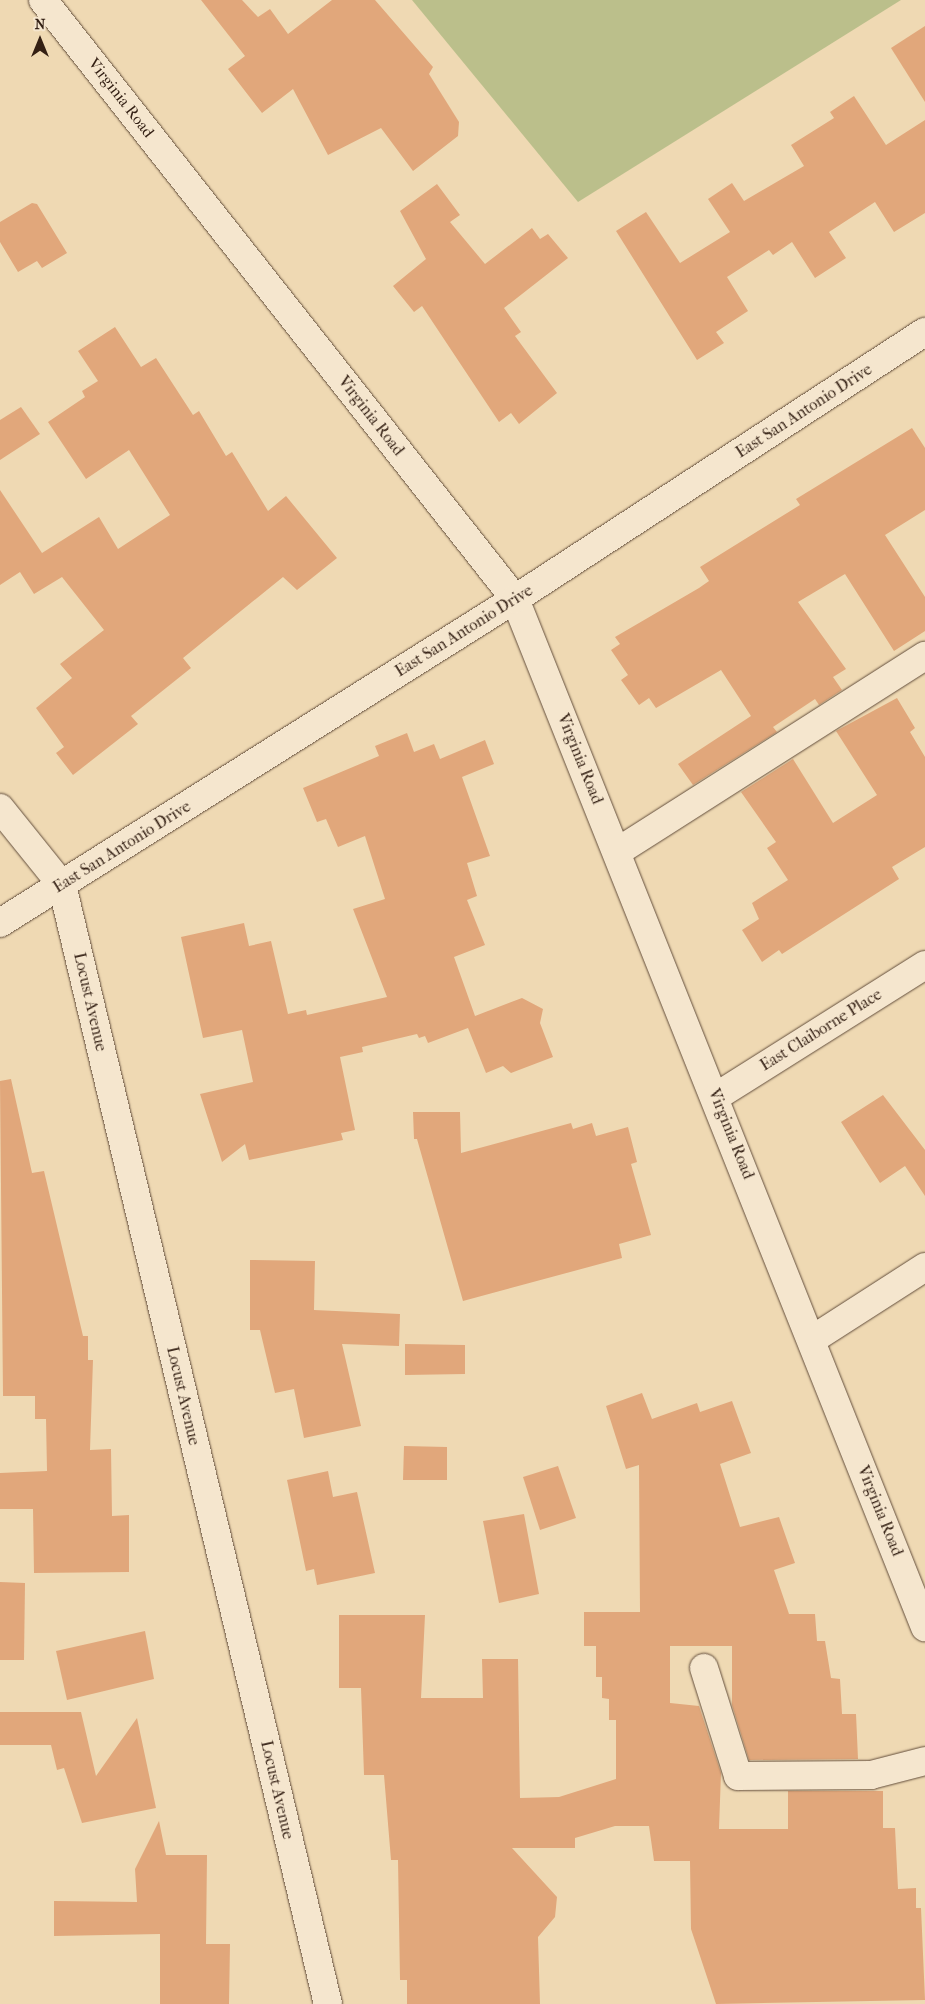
<!DOCTYPE html>
<html>
<head>
<meta charset="utf-8">
<style>
  body { margin:0 }
  #map { position:relative; width:925px; height:2004px; overflow:hidden; background:#efd9b3; font-family:"IM FELL French Canon",serif }
  div>[style] { position:absolute }
  .green>* { inset:0; background:#bbbf8b }
  .building>* { inset:0; background:#e1a77b }
  .roads { filter:drop-shadow(0 0 1px #634e3c) drop-shadow(0 0 1px #634e3c) }
  .minor>* { height:28px; margin:-14px; padding:0 14px; transform-origin:14px; border-radius:14px; background:#f5e6ce }
  span { translate:-50% -50%; white-space:nowrap; text-align:center; line-height:1.15; -webkit-text-stroke:4px #f5e6ce; paint-order:stroke }
  .street-label { font-size:16px; color:#342014 }
  .north { position:absolute; left:15px; top:15px; width:50px; height:50px; -webkit-text-stroke:4px #f5e6ce; paint-order:stroke; rotate:0deg; font-size:14px; font-weight:700; line-height:20px; text-align:center; color:#342014 }
  .north::after { content:''; display:block; margin:auto; width:18px; height:22px; background:#342014; clip-path:polygon(50% 0,100% 100%,50% 72%,0 100%) }
</style>
</head>
<body>
<div id="map">
  <div class="green">
    <div style="clip-path:polygon(412px 0,901px 0,578px 202px)"></div>
  </div>
  <div class="building">
    <div style="clip-path:polygon(201px 0,242px 0,258px 17px,270px 9px,288px 34px,332px 0,375px 0,433px 67px,429px 74px,459px 122px,458px 136px,413px 171px,381px 128px,328px 155px,293px 89px,262px 113px,228px 69px,245px 56px)"></div>
    <div style="clip-path:polygon(925px 26px,925px 102px,891px 48px)"></div>
    <div style="clip-path:polygon(854px 96px,886px 145px,925px 120px,925px 213px,894px 232px,875px 202px,829px 232px,846px 258px,815px 278px,792px 242px,773px 255px,769px 250px,727px 277px,748px 311px,716px 332px,724px 343px,697px 360px,616px 231px,646px 212px,680px 263px,730px 232px,708px 199px,732px 183px,744px 201px,804px 166px,791px 145px,834px 118px,830px 112px)"></div>
    <div style="clip-path:polygon(437px 184px,460px 215px,450px 222px,485px 264px,532px 228px,540px 239px,548px 234px,568px 258px,504px 308px,521px 332px,515px 336px,557px 393px,519px 424px,511px 413px,499px 422px,422px 306px,414px 312px,393px 286px,426px 259px,400px 211px)"></div>
    <div style="clip-path:polygon(32px 203px,37px 204px,67px 253px,42px 268px,37px 261px,18px 272px,0 242px,0 222px)"></div>
    <div style="clip-path:polygon(115px 327px,141px 367px,156px 358px,193px 415px,199px 411px,226px 456px,232px 452px,268px 511px,286px 496px,337px 558px,297px 590px,283px 577px,183px 658px,191px 668px,131px 716px,138px 724px,73px 775px,56px 753px,64px 747px,36px 708px,72px 678px,60px 664px,104px 630px,62px 577px,34px 594px,20px 572px,0 585px,0 490px,42px 553px,99px 517px,118px 549px,170px 515px,129px 450px,86px 479px,48px 422px,85px 397px,82px 391px,98px 381px,78px 351px)"></div>
    <div style="clip-path:polygon(21px 407px,40px 434px,0 460px,0 420px)"></div>
    <div style="clip-path:polygon(912px 428px,925px 448px,925px 510px,885px 535px,925px 597px,925px 631px,894px 651px,845px 574px,798px 602px,846px 669px,833px 677px,842px 690px,819px 705px,815px 699px,773px 727px,777px 732px,693px 785px,678px 764px,751px 716px,721px 670px,656px 708px,649px 698px,639px 705px,621px 680px,628px 675px,611px 650px,620px 644px,615px 637px,699px 588px,709px 581px,700px 567px,800px 505px,796px 499px)"></div>
    <div style="clip-path:polygon(897px 698px,915px 728px,910px 732px,925px 757px,925px 847px,892px 867px,899px 879px,782px 954px,779px 950px,762px 962px,742px 930px,759px 919px,752px 903px,788px 880px,767px 848px,776px 842px,741px 792px,793px 759px,833px 823px,877px 795px,836px 731px)"></div>
    <div style="clip-path:polygon(407px 733px,414px 752px,434px 744px,440px 759px,485px 740px,494px 764px,462px 777px,490px 856px,467px 863px,477px 896px,467px 900px,485px 945px,454px 957px,475px 1016px,522px 998px,543px 1009px,540px 1023px,553px 1057px,511px 1073px,503px 1066px,486px 1073px,468px 1028px,428px 1043px,425px 1036px,419px 1038px,417px 1034px,362px 1047px,363px 1052px,340px 1057px,355px 1130px,341px 1133px,343px 1140px,249px 1160px,245px 1144px,222px 1162px,200px 1094px,253px 1082px,242px 1030px,203px 1038px,181px 937px,244px 923px,249px 946px,271px 941px,288px 1014px,306px 1010px,307px 1015px,387px 997px,353px 909px,385px 899px,365px 836px,338px 847px,326px 819px,317px 822px,303px 788px,379px 756px,375px 746px)"></div>
    <div style="clip-path:polygon(11px 1079px,32px 1173px,44px 1171px,83px 1336px,88px 1336px,88px 1360px,93px 1360px,90px 1450px,111px 1449px,112px 1516px,129px 1515px,129px 1572px,34px 1573px,33px 1509px,0 1509px,0 1473px,47px 1471px,46px 1419px,35px 1419px,35px 1396px,3px 1396px,0 1081px)"></div>
    <div style="clip-path:polygon(883px 1095px,925px 1150px,925px 1196px,905px 1166px,880px 1183px,841px 1122px)"></div>
    <div style="clip-path:polygon(413px 1112px,460px 1112px,461px 1153px,571px 1123px,573px 1129px,592px 1123px,596px 1136px,628px 1127px,637px 1162px,631px 1164px,651px 1235px,619px 1244px,622px 1258px,463px 1301px,417px 1139px,414px 1139px)"></div>
    <div style="clip-path:polygon(250px 1260px,315px 1261px,314px 1310px,400px 1314px,399px 1346px,342px 1344px,361px 1426px,304px 1438px,294px 1389px,275px 1393px,260px 1330px,250px 1330px)"></div>
    <div style="clip-path:polygon(405px 1344px,465px 1345px,465px 1374px,405px 1375px)"></div>
    <div style="clip-path:polygon(642px 1393px,652px 1419px,697px 1403px,700px 1412px,732px 1401px,751px 1453px,720px 1464px,740px 1527px,779px 1517px,795px 1563px,774px 1570px,789px 1614px,815px 1614px,817px 1641px,825px 1641px,831px 1678px,840px 1679px,842px 1714px,856px 1714px,858px 1759px,749px 1760px,732px 1705px,732px 1646px,670px 1646px,670px 1703px,699px 1706px,721px 1773px,719px 1829px,788px 1829px,788px 1791px,883px 1791px,883px 1828px,895px 1828px,898px 1889px,916px 1888px,916px 1908px,921px 1908px,925px 2000px,716px 2004px,691px 1929px,690px 1861px,654px 1861px,649px 1826px,615px 1826px,575px 1838px,575px 1848px,512px 1848px,557px 1897px,555px 1917px,538px 1937px,540px 2004px,407px 2004px,407px 1980px,400px 1980px,398px 1860px,391px 1860px,384px 1775px,364px 1775px,361px 1688px,339px 1688px,339px 1615px,425px 1615px,421px 1698px,483px 1698px,482px 1659px,518px 1659px,520px 1798px,559px 1797px,616px 1779px,616px 1720px,609px 1720px,609px 1699px,602px 1698px,602px 1677px,596px 1677px,596px 1646px,584px 1646px,584px 1612px,640px 1612px,639px 1465px,626px 1469px,606px 1406px)"></div>
    <div style="clip-path:polygon(404px 1446px,447px 1447px,447px 1480px,403px 1480px)"></div>
    <div style="clip-path:polygon(558px 1466px,576px 1518px,540px 1530px,523px 1477px)"></div>
    <div style="clip-path:polygon(328px 1471px,333px 1497px,357px 1492px,375px 1573px,317px 1585px,314px 1569px,306px 1571px,287px 1480px)"></div>
    <div style="clip-path:polygon(524px 1514px,539px 1594px,499px 1603px,483px 1521px)"></div>
    <div style="clip-path:polygon(0 1582px,25px 1583px,24px 1660px,0 1660px)"></div>
    <div style="clip-path:polygon(145px 1631px,154px 1679px,67px 1700px,56px 1651px)"></div>
    <div style="clip-path:polygon(0 1712px,81px 1712px,96px 1776px,137px 1718px,156px 1808px,82px 1823px,64px 1768px,57px 1770px,51px 1745px,0 1745px)"></div>
    <div style="clip-path:polygon(159px 1821px,166px 1855px,207px 1855px,206px 1944px,230px 1944px,229px 2004px,160px 2004px,160px 1934px,54px 1936px,54px 1901px,137px 1902px,135px 1869px)"></div>
  </div>
  <div class="roads">
    <div class="minor">
      <div style="left:43px;top:0;width:763px;rotate:51.76deg"></div>
      <div style="left:515px;top:599px;width:1107px;rotate:68.26deg"></div>
      <div style="left:0;top:808px;width:99px;rotate:51.2deg"></div>
      <div style="left:62px;top:885px;width:1150px;rotate:76.63deg"></div>
      <div style="left:617px;top:852px;width:365px;rotate:-32.5deg"></div>
      <div style="left:0;top:923px;width:608px;rotate:-32.18deg"></div>
      <div style="left:515px;top:599px;width:489px;rotate:-33.1deg"></div>
      <div style="left:717px;top:1096px;width:246px;rotate:-32.2deg"></div>
      <div style="left:813px;top:1339px;width:133px;rotate:-32.7deg"></div>
      <div style="left:704px;top:1668px;width:113px;rotate:72.5deg"></div>
      <div style="left:738px;top:1776px;width:133px;rotate:-0.4deg"></div>
      <div style="left:871px;top:1775px;width:56px;rotate:-14.5deg"></div>
    </div>
  </div>
  <div class="street-label">
    <span style="left:121px;top:98px;rotate:52deg">Virginia Road</span>
    <span style="left:804px;top:411px;rotate:-33deg">East San Antonio Drive</span>
    <span style="left:371px;top:416px;rotate:52deg">Virginia Road</span>
    <span style="left:464px;top:631px;rotate:-32deg">East San Antonio Drive</span>
    <span style="left:580px;top:759px;rotate:68deg">Virginia Road</span>
    <span style="left:122px;top:847px;rotate:-32deg">East San Antonio Drive</span>
    <span style="left:90px;top:1002px;rotate:77deg">Locust Avenue</span>
    <span style="left:821px;top:1030px;rotate:-32deg">East Claiborne Place</span>
    <span style="left:731px;top:1134px;rotate:68deg">Virginia Road</span>
    <span style="left:183px;top:1396px;rotate:77deg">Locust Avenue</span>
    <span style="left:880px;top:1511px;rotate:68deg">Virginia Road</span>
    <span style="left:277px;top:1790px;rotate:77deg">Locust Avenue</span>
  </div>
  <div class="north">N</div>
</div>
</body>
</html>
